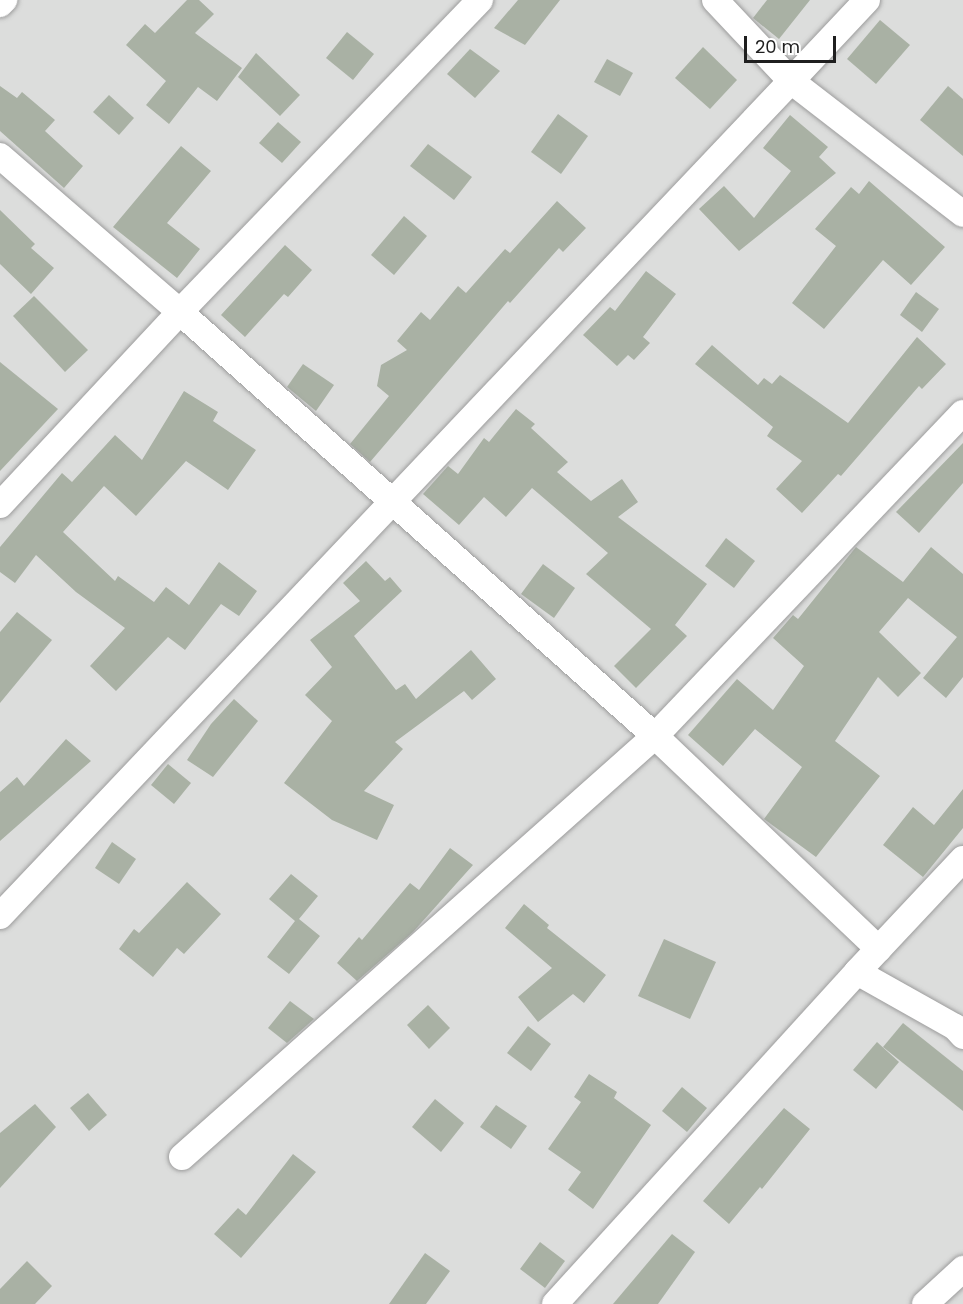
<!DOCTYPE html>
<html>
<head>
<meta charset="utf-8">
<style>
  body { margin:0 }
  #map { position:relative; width:963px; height:1304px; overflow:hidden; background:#e6f0e5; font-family:Poppins,sans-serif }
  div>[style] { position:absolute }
  .residential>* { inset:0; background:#dcdddc }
  .building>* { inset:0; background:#a9b1a4 }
  .roads { filter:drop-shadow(0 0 2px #9c9c9c) drop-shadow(0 0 2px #9c9c9c) }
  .minor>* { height:26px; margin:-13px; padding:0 13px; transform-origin:13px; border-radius:13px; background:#fff }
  span { translate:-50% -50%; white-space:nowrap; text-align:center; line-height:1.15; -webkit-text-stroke:5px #fff; paint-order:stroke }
  .scale { position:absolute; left:744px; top:36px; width:92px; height:27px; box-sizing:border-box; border:3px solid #1f1f1f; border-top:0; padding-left:8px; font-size:18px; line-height:21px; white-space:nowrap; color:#1f1f1f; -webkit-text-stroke:4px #fff; paint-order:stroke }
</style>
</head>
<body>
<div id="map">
  <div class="residential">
    <div style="clip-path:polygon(0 0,963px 0,963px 1304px,0 1304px)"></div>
  </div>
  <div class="building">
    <div style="clip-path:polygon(187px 0,199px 0,214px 14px,195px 33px,242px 68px,217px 101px,198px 87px,169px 124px,146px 105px,166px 81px,126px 45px,145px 24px,155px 33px)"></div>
    <div style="clip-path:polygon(518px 0,560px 0,525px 45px,494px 28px)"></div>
    <div style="clip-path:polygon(767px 0,810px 0,779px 39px,753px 18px)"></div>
    <div style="clip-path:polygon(880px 20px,910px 45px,876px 84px,847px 59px)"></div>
    <div style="clip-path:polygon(347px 32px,374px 54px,353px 80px,326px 58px)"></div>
    <div style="clip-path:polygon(703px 47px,737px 80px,710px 109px,675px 78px)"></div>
    <div style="clip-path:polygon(470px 49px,500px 71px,475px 98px,447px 74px)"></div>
    <div style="clip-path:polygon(256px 53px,300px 95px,280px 116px,238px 77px)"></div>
    <div style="clip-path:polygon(607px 59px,633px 73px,620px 96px,594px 82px)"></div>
    <div style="clip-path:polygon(0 86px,17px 98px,22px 92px,55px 120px,45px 131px,83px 166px,64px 188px,0 131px)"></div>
    <div style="clip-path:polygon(948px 86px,963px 99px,963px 156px,920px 120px)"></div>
    <div style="clip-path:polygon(109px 95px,134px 118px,119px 135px,93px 112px)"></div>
    <div style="clip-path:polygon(558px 114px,588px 136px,561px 174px,531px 152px)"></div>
    <div style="clip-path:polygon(790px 115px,828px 147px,819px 157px,836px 173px,739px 251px,699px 209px,724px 186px,754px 218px,791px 171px,763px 148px)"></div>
    <div style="clip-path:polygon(278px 122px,301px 142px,282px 163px,259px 143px)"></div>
    <div style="clip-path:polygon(428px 144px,472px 177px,454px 200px,410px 166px)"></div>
    <div style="clip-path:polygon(181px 146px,211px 171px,167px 223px,200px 249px,177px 278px,113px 227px)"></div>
    <div style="clip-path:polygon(869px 181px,945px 247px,911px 285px,883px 260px,824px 329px,792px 303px,836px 246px,815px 229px,851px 187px,859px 194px)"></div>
    <div style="clip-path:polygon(557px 201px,586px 228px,563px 252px,559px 248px,510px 303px,508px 301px,370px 462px,350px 444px,389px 396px,377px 386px,381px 365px,407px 350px,397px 341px,421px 312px,430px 320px,458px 286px,466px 293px,505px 249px,510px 253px)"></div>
    <div style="clip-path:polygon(0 210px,35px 244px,31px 248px,54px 268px,31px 294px,0 264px)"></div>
    <div style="clip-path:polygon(404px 216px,427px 236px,394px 275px,371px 255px)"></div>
    <div style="clip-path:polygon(285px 245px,312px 270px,288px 297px,284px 294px,245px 337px,221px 315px)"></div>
    <div style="clip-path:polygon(646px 271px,676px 294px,643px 337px,650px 343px,634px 360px,628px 355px,617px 366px,583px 335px,610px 307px,615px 311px)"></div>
    <div style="clip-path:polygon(916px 292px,939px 309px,922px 332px,900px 315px)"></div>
    <div style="clip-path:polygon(34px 296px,88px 350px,65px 372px,13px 316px)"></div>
    <div style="clip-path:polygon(917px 337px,946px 364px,922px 389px,919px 386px,841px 476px,838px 474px,802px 513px,776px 489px,802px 461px,767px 436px,773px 427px,695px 364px,712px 345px,758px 385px,764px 378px,772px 384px,780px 375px,848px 423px)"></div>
    <div style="clip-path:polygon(0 362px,58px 409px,0 471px)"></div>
    <div style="clip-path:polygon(303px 364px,334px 385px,316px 411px,287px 387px)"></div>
    <div style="clip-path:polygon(184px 391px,218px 412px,213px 421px,256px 450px,228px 490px,186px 461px,136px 516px,104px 486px,63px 532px,115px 581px,118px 576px,154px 602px,166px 587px,189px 605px,219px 562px,257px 591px,239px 616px,221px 604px,185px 650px,168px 637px,116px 691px,90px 666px,125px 628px,76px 592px,36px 555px,15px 583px,0 572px,0 547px,62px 473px,72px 482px,115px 435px,142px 460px)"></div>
    <div style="clip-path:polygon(516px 409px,535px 424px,531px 428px,568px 462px,557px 472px,591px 501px,622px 479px,638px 502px,618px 517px,707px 584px,675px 625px,687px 636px,636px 688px,614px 666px,651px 629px,586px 574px,608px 553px,532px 488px,506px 517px,484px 497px,459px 525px,423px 494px,448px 466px,458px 474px,484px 438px,489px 442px)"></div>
    <div style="clip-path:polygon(963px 443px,963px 483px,919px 533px,896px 512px)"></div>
    <div style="clip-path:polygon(726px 538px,755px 561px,734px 588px,705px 566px)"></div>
    <div style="clip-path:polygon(856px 547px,903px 582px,931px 547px,963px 574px,963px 677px,946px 698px,923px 678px,957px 637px,908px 598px,879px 632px,921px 673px,898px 697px,878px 677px,835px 741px,880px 776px,816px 857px,764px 819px,802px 767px,755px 729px,723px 766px,688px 735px,737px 679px,773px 710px,804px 666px,773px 638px,793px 615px,798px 619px)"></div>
    <div style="clip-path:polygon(366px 561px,385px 581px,390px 577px,402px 591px,354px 636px,396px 690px,405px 684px,416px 699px,471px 650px,496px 679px,472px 700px,464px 691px,395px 742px,403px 749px,364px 791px,394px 805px,377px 840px,332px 820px,284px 783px,332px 721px,305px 695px,332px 667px,310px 640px,360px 601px,343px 583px)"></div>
    <div style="clip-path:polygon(543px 564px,575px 588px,554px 618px,521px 594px)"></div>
    <div style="clip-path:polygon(17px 612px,52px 640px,0 703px,0 632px)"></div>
    <div style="clip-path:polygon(234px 699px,258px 721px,213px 777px,187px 760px,211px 724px)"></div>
    <div style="clip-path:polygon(66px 739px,91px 761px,0 841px,0 792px,17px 777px,24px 786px)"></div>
    <div style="clip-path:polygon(168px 764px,191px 783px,174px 804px,151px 785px)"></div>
    <div style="clip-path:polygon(963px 789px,963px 828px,923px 877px,883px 845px,913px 807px,934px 825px)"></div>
    <div style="clip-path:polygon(112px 842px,136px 859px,119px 884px,95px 868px)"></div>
    <div style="clip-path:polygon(450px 848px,473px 865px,413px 932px,357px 981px,337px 963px,359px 937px,362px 940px,410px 883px,419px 890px)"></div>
    <div style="clip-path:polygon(291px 874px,318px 896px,299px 919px,320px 936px,289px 974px,267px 957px,295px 921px,269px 899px)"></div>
    <div style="clip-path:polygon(187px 882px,221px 914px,184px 954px,177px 948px,153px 977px,119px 949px,134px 929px,139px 933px)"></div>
    <div style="clip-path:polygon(524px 904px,549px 925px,547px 928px,606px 975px,584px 1003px,573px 994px,538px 1022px,518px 997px,552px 968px,505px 928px)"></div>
    <div style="clip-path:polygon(664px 939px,716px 962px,690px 1019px,638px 996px)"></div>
    <div style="clip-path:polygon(290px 1001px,314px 1019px,287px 1043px,268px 1028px)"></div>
    <div style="clip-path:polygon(428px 1005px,450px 1028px,429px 1049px,407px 1025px)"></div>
    <div style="clip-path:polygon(903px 1023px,963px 1071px,963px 1111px,883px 1047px)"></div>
    <div style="clip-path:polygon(528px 1026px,551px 1044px,531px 1071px,507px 1053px)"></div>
    <div style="clip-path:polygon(877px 1042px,899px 1062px,876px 1089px,853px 1070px)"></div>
    <div style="clip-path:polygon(589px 1074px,617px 1092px,614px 1098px,651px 1125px,593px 1209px,568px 1190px,581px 1172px,548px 1149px,581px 1102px,574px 1097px)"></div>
    <div style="clip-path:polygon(682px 1087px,707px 1108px,687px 1132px,662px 1111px)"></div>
    <div style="clip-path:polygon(88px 1093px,107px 1115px,89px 1131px,70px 1108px)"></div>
    <div style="clip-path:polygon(435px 1099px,464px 1123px,441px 1152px,412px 1127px)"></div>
    <div style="clip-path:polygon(35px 1104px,56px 1127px,0 1188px,0 1133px)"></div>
    <div style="clip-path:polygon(496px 1105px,527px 1126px,511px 1149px,480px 1127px)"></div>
    <div style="clip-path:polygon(784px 1108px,810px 1129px,762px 1189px,760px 1187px,729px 1224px,703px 1201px)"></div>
    <div style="clip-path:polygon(293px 1154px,316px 1172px,241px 1258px,214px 1234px,238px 1208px,246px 1215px)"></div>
    <div style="clip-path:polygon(672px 1234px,695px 1252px,658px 1304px,613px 1304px)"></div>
    <div style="clip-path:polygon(540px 1242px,565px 1261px,545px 1288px,520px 1269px)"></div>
    <div style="clip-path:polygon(425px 1253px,450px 1271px,426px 1304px,389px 1304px)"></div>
    <div style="clip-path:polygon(27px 1261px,52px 1286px,35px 1304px,0 1304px,0 1289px)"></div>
  </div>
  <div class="roads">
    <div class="minor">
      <div style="left:480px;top:0;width:433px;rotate:133.9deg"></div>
      <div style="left:180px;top:312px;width:637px;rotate:41.75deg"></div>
      <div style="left:655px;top:736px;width:309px;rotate:43.6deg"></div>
      <div style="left:715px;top:0;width:111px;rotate:46.8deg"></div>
      <div style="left:791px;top:81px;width:111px;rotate:-46.8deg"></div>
      <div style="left:0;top:4px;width:6px;rotate:-45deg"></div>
      <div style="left:0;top:156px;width:238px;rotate:40.9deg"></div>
      <div style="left:180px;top:312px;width:264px;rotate:133deg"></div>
      <div style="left:963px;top:859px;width:155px;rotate:133.2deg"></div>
      <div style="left:857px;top:972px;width:112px;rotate:29.3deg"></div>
      <div style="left:955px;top:1027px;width:12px;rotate:48deg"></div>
      <div style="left:0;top:916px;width:1150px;rotate:-46.55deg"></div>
      <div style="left:791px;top:81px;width:217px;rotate:37.7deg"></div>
      <div style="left:182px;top:1157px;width:633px;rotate:-41.67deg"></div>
      <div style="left:655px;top:736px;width:446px;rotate:-46.4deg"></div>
      <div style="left:555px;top:1304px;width:449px;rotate:-47.7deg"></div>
      <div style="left:925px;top:1304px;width:52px;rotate:-42.6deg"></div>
    </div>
  </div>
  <div class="scale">20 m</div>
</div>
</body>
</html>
